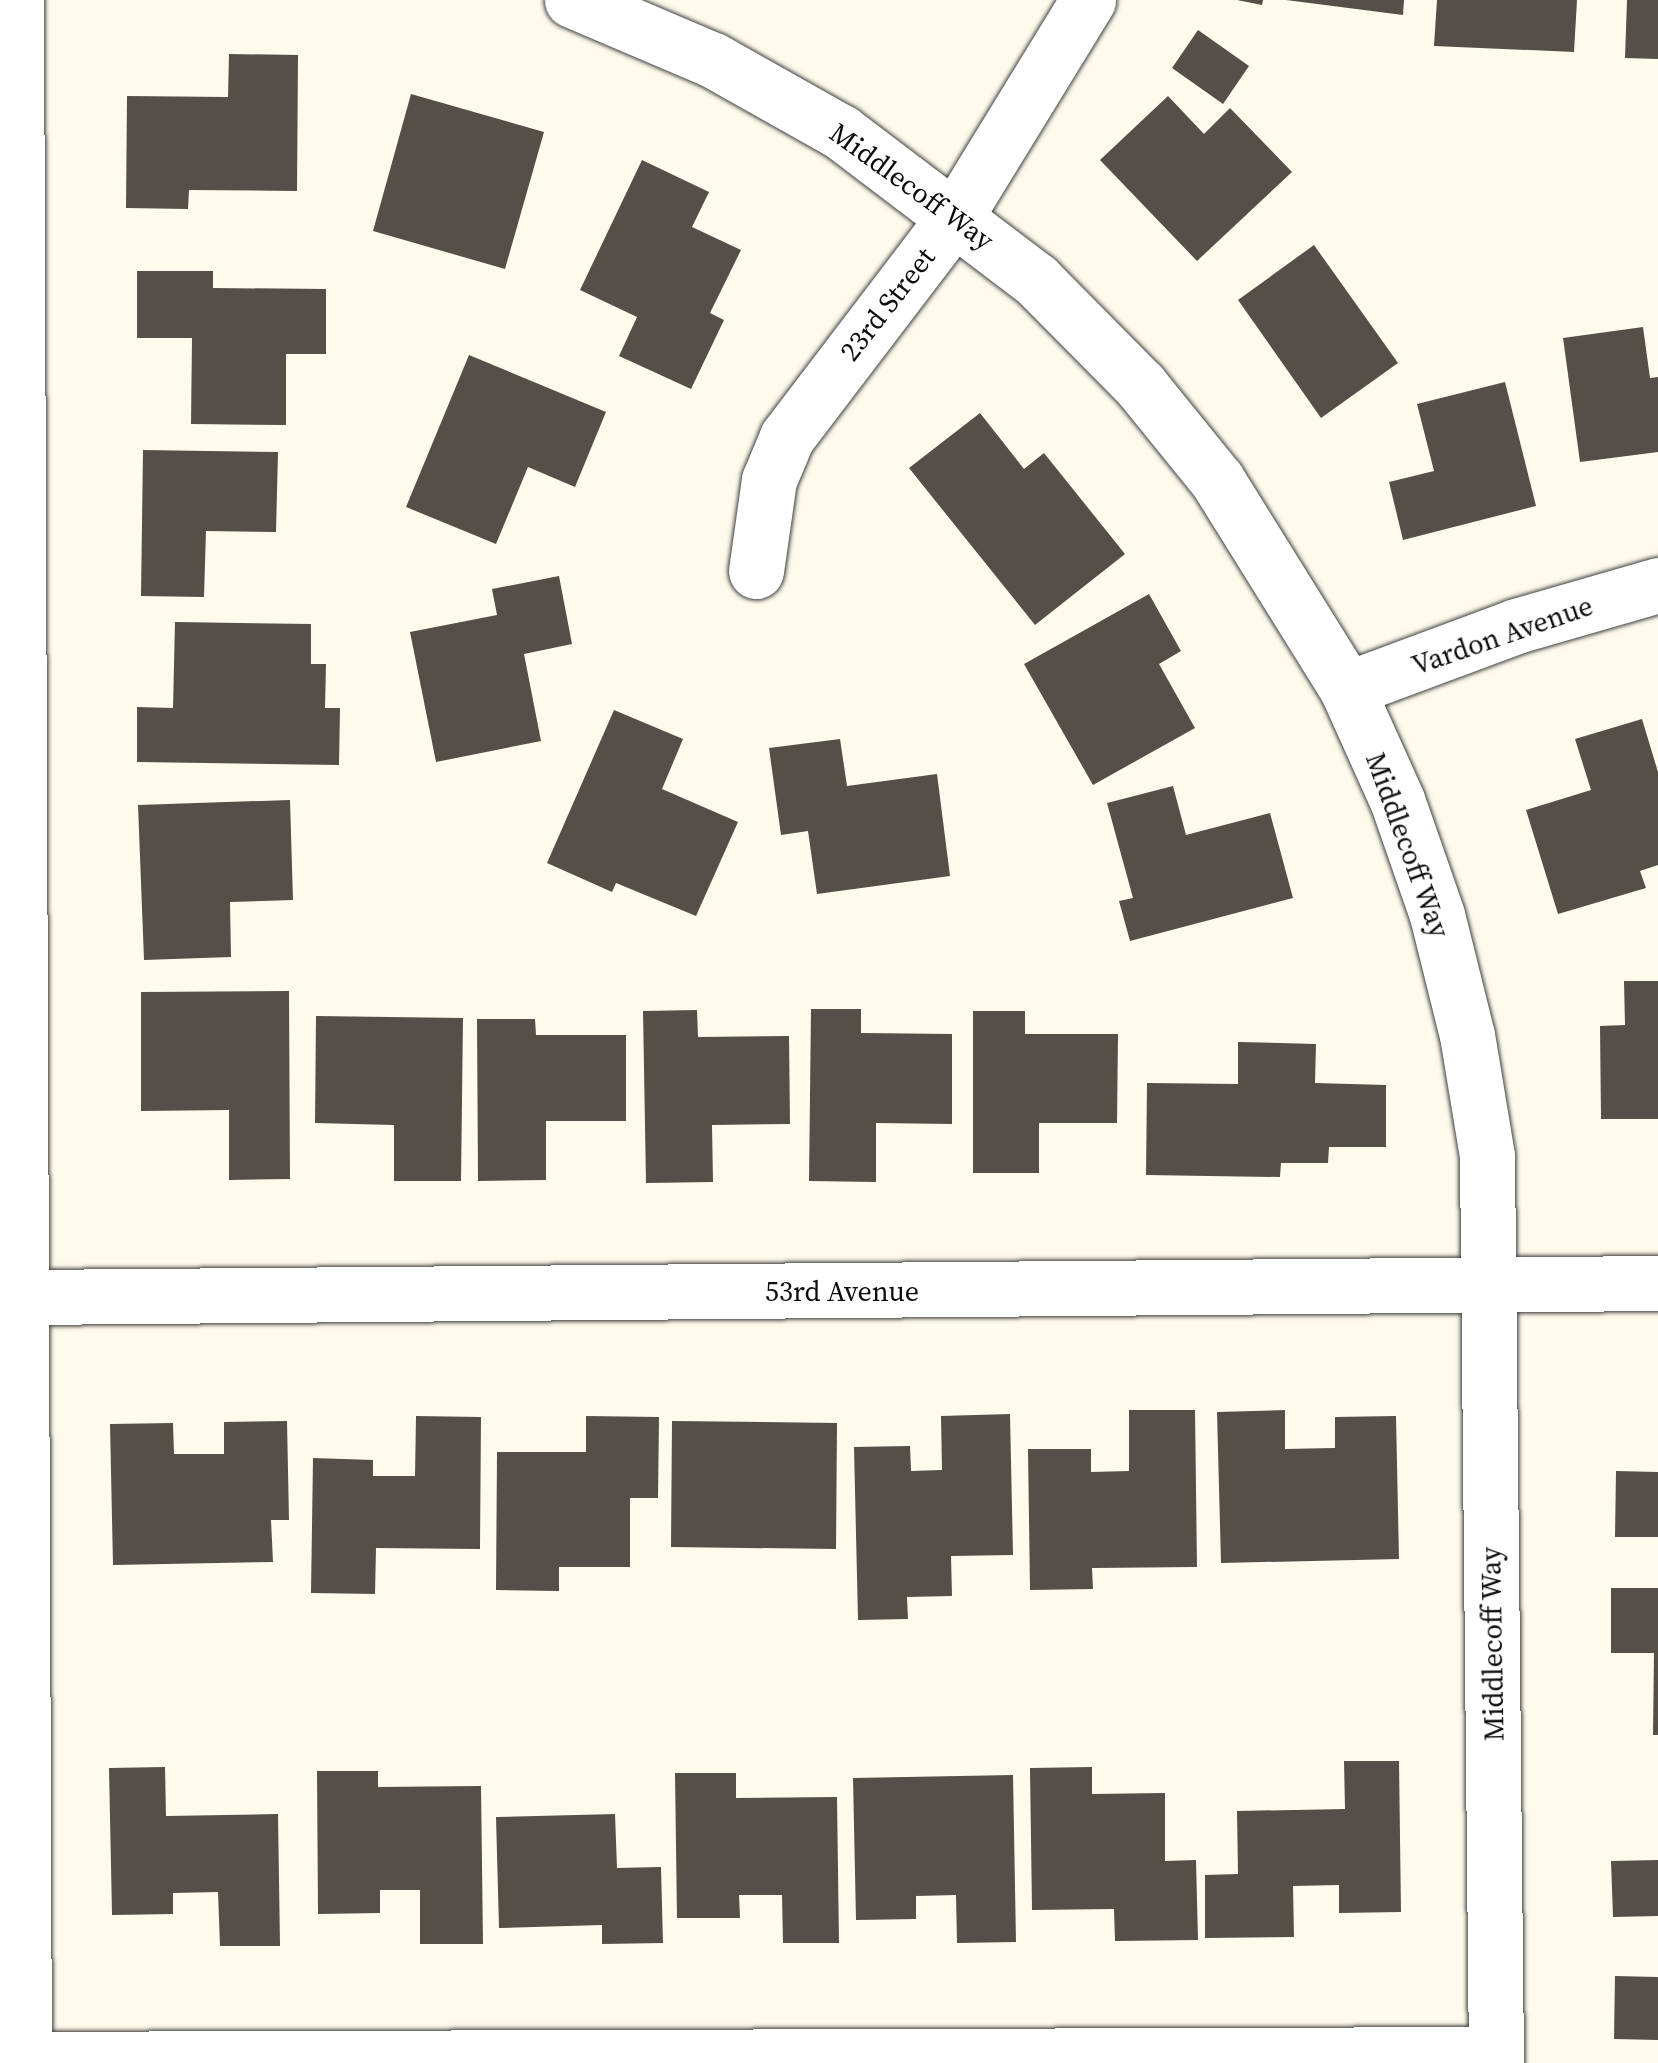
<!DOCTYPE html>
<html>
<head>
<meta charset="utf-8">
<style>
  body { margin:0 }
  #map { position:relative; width:1658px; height:2063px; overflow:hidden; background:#fefbec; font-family:"Source Serif 4",serif }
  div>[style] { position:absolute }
  .building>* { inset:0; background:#554e49 }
  .roads { filter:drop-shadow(0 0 2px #3f3f3f) drop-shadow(0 0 2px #3f3f3f) }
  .street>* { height:55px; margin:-27.5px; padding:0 27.5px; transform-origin:27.5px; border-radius:27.5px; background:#fff }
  span { translate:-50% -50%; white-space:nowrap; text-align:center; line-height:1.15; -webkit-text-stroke:10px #fff; paint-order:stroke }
  .street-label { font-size:28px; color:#0c0c0c }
</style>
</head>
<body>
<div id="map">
  <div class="building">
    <div style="clip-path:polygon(1237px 0,1263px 0,1262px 5px)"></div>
    <div style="clip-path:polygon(1286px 0,1404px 0,1403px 15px)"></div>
    <div style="clip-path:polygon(1437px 0,1577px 0,1574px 52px,1434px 46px)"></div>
    <div style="clip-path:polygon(1627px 0,1658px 0,1658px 59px,1625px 58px)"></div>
    <div style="clip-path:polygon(1198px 30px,1249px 66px,1223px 104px,1172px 68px)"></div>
    <div style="clip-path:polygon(229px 54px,298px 55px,297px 191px,189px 190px,188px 209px,126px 208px,127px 96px,228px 97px)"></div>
    <div style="clip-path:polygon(411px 94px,544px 132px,505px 269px,373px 231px)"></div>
    <div style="clip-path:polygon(1168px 96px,1204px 134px,1230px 108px,1292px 172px,1197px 261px,1100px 160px)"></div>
    <div style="clip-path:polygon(642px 160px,709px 192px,692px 227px,741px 250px,710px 313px,724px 320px,691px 389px,619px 356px,637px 317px,580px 290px)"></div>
    <div style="clip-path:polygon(1314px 245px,1398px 363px,1321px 418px,1238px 300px)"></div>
    <div style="clip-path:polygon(137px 271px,213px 271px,213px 288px,326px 289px,326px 354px,286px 354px,286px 425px,191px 424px,192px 338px,137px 338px)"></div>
    <div style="clip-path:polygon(1643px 327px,1650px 378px,1658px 377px,1658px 452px,1580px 462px,1563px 338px)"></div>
    <div style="clip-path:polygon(469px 355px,606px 412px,575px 487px,528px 467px,496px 544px,406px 507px)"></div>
    <div style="clip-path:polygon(1505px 382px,1536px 506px,1403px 540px,1389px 482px,1434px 471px,1417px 404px)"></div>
    <div style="clip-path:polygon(980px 413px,1024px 469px,1044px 453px,1125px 554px,1035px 625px,909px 468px)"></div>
    <div style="clip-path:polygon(143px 450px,278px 452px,276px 532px,206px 531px,204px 597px,141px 596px)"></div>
    <div style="clip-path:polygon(559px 576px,572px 644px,524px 654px,541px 741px,436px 762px,410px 632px,497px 615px,492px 589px)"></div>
    <div style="clip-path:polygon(1149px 594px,1181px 651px,1159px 664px,1195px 728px,1093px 785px,1024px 664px)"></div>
    <div style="clip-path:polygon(175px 622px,311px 624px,311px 664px,326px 664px,325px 708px,340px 708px,339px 765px,137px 762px,137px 707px,173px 708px)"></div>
    <div style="clip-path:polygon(614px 710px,683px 739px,662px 789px,738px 822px,696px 916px,616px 883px,612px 892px,547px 863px)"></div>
    <div style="clip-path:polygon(1642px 719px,1658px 772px,1658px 865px,1640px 871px,1646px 888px,1558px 914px,1526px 810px,1591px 790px,1575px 739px)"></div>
    <div style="clip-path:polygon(840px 739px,847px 786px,937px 774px,950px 876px,817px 894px,808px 831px,781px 835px,769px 748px)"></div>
    <div style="clip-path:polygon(1173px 786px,1186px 835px,1270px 813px,1293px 898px,1130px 941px,1119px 901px,1133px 898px,1107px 803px)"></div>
    <div style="clip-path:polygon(290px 800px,293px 900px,230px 902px,231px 957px,144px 960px,138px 805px)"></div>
    <div style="clip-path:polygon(1624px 981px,1658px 981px,1658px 1119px,1601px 1119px,1600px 1026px,1625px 1025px)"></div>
    <div style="clip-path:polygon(289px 991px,290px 1179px,229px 1180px,229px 1110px,141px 1111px,141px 992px)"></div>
    <div style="clip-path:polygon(811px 1009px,861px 1009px,861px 1033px,952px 1034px,952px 1124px,876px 1123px,876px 1182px,809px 1181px)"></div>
    <div style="clip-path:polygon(697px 1010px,698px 1037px,789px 1036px,790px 1124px,712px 1125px,713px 1182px,646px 1183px,643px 1011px)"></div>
    <div style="clip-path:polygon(973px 1011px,1025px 1011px,1025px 1034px,1118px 1034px,1117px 1123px,1039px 1123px,1039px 1173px,973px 1173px)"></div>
    <div style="clip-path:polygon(316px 1016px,463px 1018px,461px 1181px,394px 1181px,394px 1125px,315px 1123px)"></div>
    <div style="clip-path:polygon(477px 1019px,535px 1019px,536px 1035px,626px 1035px,626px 1121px,546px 1121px,546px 1180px,478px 1181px)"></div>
    <div style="clip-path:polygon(1238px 1042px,1316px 1044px,1315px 1083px,1386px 1085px,1386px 1147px,1329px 1147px,1328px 1163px,1281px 1163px,1280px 1177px,1146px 1175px,1147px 1083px,1238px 1084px)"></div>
    <div style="clip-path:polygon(1129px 1410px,1195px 1410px,1197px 1567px,1092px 1568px,1093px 1589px,1030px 1590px,1028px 1449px,1091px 1449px,1091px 1472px,1129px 1471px)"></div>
    <div style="clip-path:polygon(1285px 1410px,1285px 1449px,1335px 1448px,1335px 1417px,1396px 1416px,1399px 1559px,1221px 1563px,1217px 1412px)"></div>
    <div style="clip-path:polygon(1010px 1414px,1013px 1555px,951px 1556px,952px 1596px,907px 1597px,908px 1619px,858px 1620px,854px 1447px,910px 1446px,911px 1471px,942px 1470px,941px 1416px)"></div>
    <div style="clip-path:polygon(416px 1416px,481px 1417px,480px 1549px,376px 1548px,375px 1594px,311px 1593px,313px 1458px,373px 1460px,373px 1476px,415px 1476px)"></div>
    <div style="clip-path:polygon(586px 1416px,659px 1417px,658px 1498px,630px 1498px,630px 1567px,559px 1567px,559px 1591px,496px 1590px,497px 1452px,586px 1452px)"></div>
    <div style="clip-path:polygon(287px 1421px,289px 1520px,271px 1520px,273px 1562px,113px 1565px,110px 1424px,173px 1423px,174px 1454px,224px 1454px,224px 1422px)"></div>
    <div style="clip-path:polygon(672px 1421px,837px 1423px,836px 1549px,671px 1547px)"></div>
    <div style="clip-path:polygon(1616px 1471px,1658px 1472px,1658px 1537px,1615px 1537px)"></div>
    <div style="clip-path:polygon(1611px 1588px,1658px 1588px,1658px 1735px,1653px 1735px,1654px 1653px,1611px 1653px)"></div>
    <div style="clip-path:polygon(1344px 1761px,1399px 1761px,1401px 1912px,1339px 1913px,1339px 1885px,1293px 1886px,1294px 1937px,1205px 1938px,1205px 1875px,1238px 1874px,1237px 1811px,1345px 1809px)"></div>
    <div style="clip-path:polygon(165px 1767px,166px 1816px,278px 1814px,280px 1946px,220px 1946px,218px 1892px,173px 1893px,173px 1914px,112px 1915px,109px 1768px)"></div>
    <div style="clip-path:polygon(1092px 1767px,1092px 1794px,1165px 1793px,1165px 1861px,1196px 1860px,1198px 1940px,1115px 1941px,1114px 1909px,1032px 1910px,1030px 1768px)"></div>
    <div style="clip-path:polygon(317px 1771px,378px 1771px,378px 1787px,481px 1786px,483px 1944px,420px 1944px,420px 1890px,380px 1890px,380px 1913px,318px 1914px)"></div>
    <div style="clip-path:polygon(675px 1773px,736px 1773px,736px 1798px,837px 1797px,839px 1943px,783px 1943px,782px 1895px,739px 1895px,740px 1918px,677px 1918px)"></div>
    <div style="clip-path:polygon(1013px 1775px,1016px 1942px,957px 1943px,956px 1895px,916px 1896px,916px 1919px,856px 1920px,853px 1778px)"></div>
    <div style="clip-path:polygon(615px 1814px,617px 1868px,661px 1867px,663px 1943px,602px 1944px,602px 1925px,499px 1928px,496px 1817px)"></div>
    <div style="clip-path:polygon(1658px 1860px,1658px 1916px,1613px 1917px,1611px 1861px)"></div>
    <div style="clip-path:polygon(1615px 1976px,1658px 1977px,1658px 2040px,1614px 2039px)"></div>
  </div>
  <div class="roads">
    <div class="street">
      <div style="left:16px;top:0;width:2059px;rotate:89.78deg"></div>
      <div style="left:572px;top:0;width:153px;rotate:23.1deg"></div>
      <div style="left:713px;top:60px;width:147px;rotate:29.4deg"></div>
      <div style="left:841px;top:132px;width:245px;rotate:37.2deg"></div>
      <div style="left:1036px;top:280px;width:148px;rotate:45.3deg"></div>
      <div style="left:1140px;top:385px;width:122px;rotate:51deg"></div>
      <div style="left:1217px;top:480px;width:246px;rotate:58.1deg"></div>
      <div style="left:1347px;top:689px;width:122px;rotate:65.8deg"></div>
      <div style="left:1397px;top:800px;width:122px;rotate:70.8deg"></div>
      <div style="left:1437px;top:915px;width:124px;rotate:76deg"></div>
      <div style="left:1467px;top:1035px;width:123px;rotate:80.6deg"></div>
      <div style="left:1487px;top:1156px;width:907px;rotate:89.43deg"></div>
      <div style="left:756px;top:571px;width:92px;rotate:-81.9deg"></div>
      <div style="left:769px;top:480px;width:47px;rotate:-67.3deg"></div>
      <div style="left:787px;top:437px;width:280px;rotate:-52.7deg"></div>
      <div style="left:957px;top:214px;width:251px;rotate:-58.5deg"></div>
      <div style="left:1347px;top:689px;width:180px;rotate:-20.4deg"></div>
      <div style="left:1516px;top:626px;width:148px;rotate:-16.1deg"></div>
      <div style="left:25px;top:1297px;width:1633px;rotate:-0.49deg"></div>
      <div style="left:0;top:2059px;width:1495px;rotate:-0.19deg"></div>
    </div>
  </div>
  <div class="street-label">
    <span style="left:912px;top:186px;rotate:36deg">Middlecoff Way</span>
    <span style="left:887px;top:304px;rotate:-52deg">23rd Street</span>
    <span style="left:1502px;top:635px;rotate:-19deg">Vardon Avenue</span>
    <span style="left:1408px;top:845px;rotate:70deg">Middlecoff Way</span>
    <span style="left:842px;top:1291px">53rd Avenue</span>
    <span style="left:1492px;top:1644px;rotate:-91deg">Middlecoff Way</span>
  </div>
</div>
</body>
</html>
